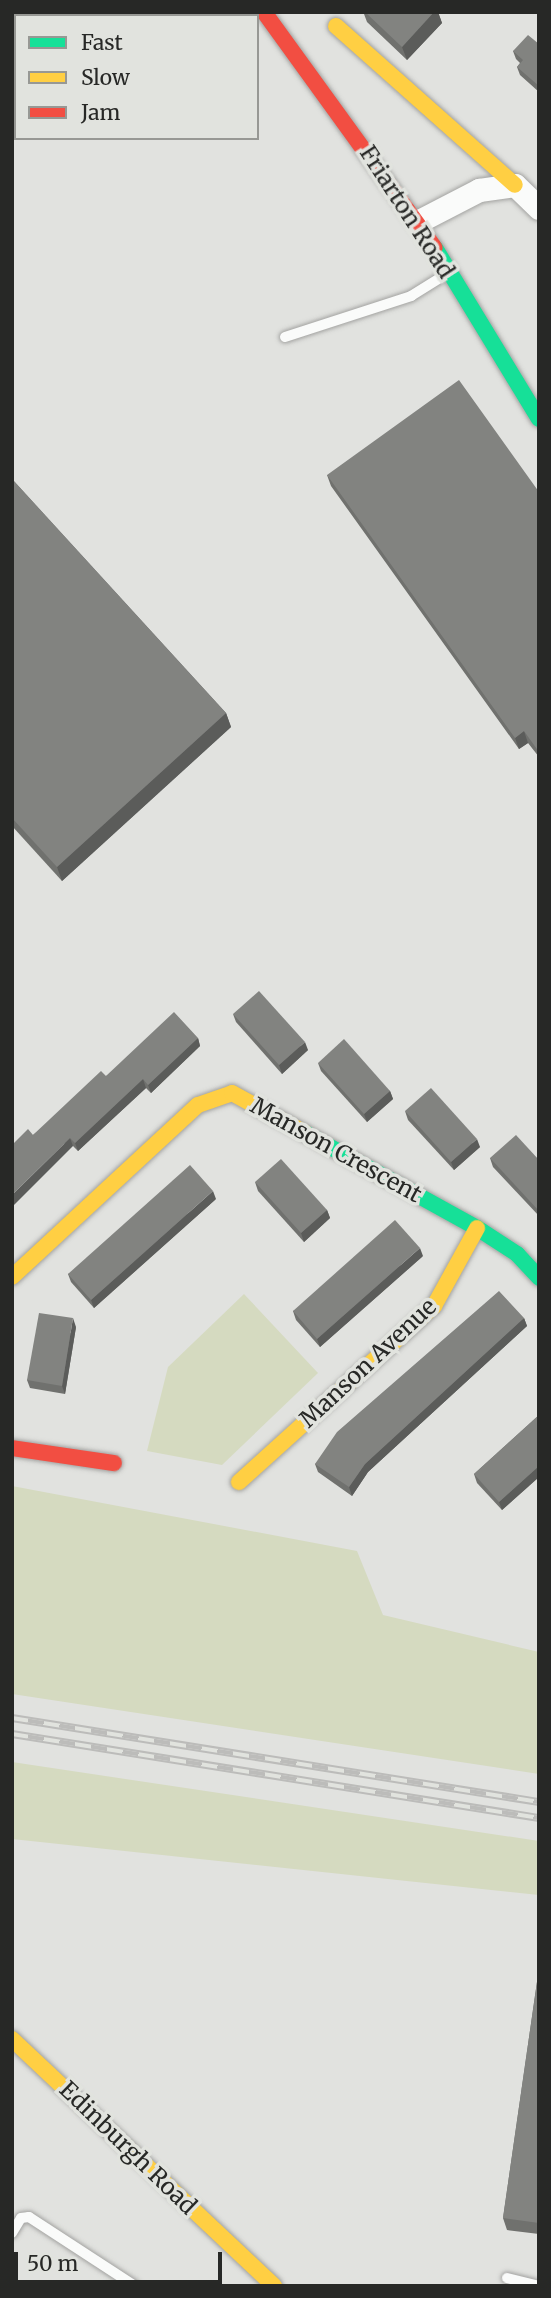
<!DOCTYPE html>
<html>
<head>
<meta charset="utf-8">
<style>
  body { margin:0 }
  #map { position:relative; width:551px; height:2298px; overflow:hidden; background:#e1e2df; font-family:Merriweather,serif }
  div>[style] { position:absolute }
  .green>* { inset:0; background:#d5dac0 }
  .roads { filter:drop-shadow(0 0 2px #a3a3a1) drop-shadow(0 0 2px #a3a3a1) }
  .lane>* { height:10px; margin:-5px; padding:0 5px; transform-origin:5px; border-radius:5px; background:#fafbfa }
  .street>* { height:23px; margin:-11.5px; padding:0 11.5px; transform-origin:11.5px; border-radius:11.5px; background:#fafbfa }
  .fast>* { height:16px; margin:-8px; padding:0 8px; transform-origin:8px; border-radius:8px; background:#16e098 }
  .slow>* { height:16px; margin:-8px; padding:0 8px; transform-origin:8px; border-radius:8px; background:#ffcf43 }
  .jam>* { height:16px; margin:-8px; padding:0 8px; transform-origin:8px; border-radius:8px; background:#f24e42 }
  .rail>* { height:8px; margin-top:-4px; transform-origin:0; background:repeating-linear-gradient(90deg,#e1e3de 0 16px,#bcbcba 0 32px); box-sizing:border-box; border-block:2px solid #bcbcba }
  .wall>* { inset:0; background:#70716e }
  .shaded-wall>* { inset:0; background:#5b5c5a }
  .building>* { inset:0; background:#828380 }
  span { translate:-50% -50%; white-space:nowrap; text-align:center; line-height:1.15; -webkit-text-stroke:7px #e1e3de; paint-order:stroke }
  .street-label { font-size:23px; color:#272826 }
  .frame { position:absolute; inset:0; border:14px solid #272826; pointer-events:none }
  .legend { position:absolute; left:14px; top:14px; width:245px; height:126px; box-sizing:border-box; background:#e1e3de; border:2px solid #979894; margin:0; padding:9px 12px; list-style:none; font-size:21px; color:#272826 }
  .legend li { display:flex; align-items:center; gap:14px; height:35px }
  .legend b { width:35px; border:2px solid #979894 }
  .scale { position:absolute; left:14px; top:2252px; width:208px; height:32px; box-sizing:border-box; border:4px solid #272826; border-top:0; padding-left:9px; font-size:21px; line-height:24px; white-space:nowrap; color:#272826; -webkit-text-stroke:5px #e1e3de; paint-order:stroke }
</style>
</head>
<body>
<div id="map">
  <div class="green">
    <div style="clip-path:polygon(244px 1294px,318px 1373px,222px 1465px,147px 1451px,168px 1367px)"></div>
    <div style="clip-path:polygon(12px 1486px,357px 1551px,383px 1615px,539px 1652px,539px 1774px,12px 1694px)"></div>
    <div style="clip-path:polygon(12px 1762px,539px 1841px,539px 1895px,12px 1839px)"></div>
  </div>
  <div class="roads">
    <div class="lane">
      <div style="left:285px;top:337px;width:133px;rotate:-18deg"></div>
      <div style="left:411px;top:296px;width:44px;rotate:-31.9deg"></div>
      <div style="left:12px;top:2233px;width:17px;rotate:-59deg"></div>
      <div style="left:21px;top:2218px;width:8px;rotate:-7deg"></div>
      <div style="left:29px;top:2217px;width:126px;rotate:33.1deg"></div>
      <div style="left:507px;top:2278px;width:33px;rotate:14deg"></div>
    </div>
    <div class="street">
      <div style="left:419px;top:221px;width:68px;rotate:-27.3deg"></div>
      <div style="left:479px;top:190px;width:36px;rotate:-8deg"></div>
      <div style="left:515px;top:185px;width:33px;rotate:44deg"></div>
    </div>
    <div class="fast">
      <div style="left:435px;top:248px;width:200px;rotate:58.7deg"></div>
      <div style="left:305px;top:1133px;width:196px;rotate:28.9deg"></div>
      <div style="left:477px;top:1228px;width:48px;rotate:33deg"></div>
      <div style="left:517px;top:1254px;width:33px;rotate:47deg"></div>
    </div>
    <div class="slow">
      <div style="left:336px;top:26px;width:239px;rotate:41.6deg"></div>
      <div style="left:12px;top:1277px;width:253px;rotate:-42.8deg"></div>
      <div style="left:198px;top:1105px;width:36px;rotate:-19deg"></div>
      <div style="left:232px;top:1093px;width:83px;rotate:28.7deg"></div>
      <div style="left:239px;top:1482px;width:263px;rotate:-42.1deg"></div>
      <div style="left:434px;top:1306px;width:89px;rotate:-61.1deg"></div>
      <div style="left:12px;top:2039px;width:360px;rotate:43.3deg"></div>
    </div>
    <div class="jam">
      <div style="left:264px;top:12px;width:291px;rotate:54.1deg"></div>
      <div style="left:12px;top:1448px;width:103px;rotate:8.4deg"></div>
    </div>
  </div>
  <div class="rail">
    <div style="left:12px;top:1718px;width:534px;rotate:9.06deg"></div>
    <div style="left:12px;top:1734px;width:534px;rotate:9.06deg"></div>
  </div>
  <div class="wall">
    <div style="clip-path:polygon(12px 12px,88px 12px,85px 16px,16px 16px,16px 89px,12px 84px)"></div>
    <div style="clip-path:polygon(361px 12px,438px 12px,442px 23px,407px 60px,367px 22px,364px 14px)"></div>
    <div style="clip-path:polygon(539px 44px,539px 92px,520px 75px,517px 67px,520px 63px,516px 59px,513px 51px)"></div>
    <div style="clip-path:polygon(327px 475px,539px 492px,539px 757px,528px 743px,519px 749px,331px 486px)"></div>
    <div style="clip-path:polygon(12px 479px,226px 713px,231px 727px,62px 881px,12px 826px)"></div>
    <div style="clip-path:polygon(233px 1014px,308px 1050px,282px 1074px,236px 1022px)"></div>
    <div style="clip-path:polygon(198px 1038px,200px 1046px,151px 1093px,146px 1088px,78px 1151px,73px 1146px,33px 1135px,106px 1076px)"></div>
    <div style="clip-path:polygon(318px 1063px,390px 1091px,393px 1099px,367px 1122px,321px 1071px)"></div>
    <div style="clip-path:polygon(405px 1111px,480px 1147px,454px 1170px,408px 1120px)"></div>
    <div style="clip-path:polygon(490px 1158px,539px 1160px,539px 1216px,493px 1167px)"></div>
    <div style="clip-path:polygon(255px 1182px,327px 1210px,330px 1218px,304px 1242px,258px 1191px)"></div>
    <div style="clip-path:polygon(216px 1199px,94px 1308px,71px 1282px,68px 1274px)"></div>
    <div style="clip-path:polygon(423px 1256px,320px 1347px,296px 1320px,293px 1311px)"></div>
    <div style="clip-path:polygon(524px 1318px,527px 1326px,368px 1472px,352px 1496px,318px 1472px,315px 1464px)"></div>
    <div style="clip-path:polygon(76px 1327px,65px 1394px,30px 1388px,27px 1380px)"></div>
    <div style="clip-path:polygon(539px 1415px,539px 1477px,502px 1510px,477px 1483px,474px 1474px)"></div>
    <div style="clip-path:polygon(539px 1968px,539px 2234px,507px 2230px,503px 2218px)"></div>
  </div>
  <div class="shaded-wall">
    <div style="clip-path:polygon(71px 12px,88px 12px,85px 16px,68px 16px)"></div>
    <div style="clip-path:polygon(434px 12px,438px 12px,442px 23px,407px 60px,402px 47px)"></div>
    <div style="clip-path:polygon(226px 713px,231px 727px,62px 881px,57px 867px)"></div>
    <div style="clip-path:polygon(524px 731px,528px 743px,519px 749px,515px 738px)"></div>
    <div style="clip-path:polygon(198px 1038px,200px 1046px,151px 1093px,148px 1085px)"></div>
    <div style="clip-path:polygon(305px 1042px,308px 1050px,282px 1074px,279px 1065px)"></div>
    <div style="clip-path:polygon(143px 1079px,146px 1088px,78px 1151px,75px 1143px)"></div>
    <div style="clip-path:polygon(390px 1091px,393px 1099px,367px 1122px,364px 1114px)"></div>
    <div style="clip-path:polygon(70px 1138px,73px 1146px,12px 1207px,12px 1195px)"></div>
    <div style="clip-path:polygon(477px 1139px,480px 1147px,454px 1170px,451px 1162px)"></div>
    <div style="clip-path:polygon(213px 1191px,216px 1199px,94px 1308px,91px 1300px)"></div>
    <div style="clip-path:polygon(327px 1210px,330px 1218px,304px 1242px,301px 1233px)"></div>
    <div style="clip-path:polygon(420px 1248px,423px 1256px,320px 1347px,317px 1339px)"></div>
    <div style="clip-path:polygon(73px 1318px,76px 1327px,65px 1394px,62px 1386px)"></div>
    <div style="clip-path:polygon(524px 1318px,527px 1326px,368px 1472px,352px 1496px,349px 1487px,365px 1464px)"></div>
    <div style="clip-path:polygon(539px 1466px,539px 1477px,502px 1510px,499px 1502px)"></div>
  </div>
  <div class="building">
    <div style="clip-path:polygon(12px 12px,71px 12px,68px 16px,16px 16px,16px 76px,13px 79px,12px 77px)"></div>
    <div style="clip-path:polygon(365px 12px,434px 12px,402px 47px)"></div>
    <div style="clip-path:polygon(528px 35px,539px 44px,539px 86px,517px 67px,523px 60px,513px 51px)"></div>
    <div style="clip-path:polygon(459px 380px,539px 492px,539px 752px,524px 731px,515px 738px,327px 475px)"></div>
    <div style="clip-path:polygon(12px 479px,226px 713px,57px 867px,12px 818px)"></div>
    <div style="clip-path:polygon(259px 991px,305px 1042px,279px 1065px,233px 1014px)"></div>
    <div style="clip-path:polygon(174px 1012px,198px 1038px,148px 1085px,143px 1079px,75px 1143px,70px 1138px,12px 1195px,12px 1145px,28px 1129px,33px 1135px,101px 1071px,106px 1076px)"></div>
    <div style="clip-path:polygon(344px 1039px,390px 1091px,364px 1114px,318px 1063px)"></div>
    <div style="clip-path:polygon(431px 1088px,477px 1139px,451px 1162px,405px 1111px)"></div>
    <div style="clip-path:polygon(516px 1135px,539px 1160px,539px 1211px,490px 1158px)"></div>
    <div style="clip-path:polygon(281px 1159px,327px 1210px,301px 1233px,255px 1182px)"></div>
    <div style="clip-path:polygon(190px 1165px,213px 1191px,91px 1300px,68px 1274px)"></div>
    <div style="clip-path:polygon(395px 1220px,420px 1248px,317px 1339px,293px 1311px)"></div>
    <div style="clip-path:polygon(499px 1291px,524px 1318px,365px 1464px,349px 1487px,315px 1464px,337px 1432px)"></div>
    <div style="clip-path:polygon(39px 1313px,73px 1318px,62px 1386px,27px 1380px)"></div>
    <div style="clip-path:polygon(539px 1415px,539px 1466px,499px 1502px,474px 1474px)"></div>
    <div style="clip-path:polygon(539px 1968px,539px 2223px,503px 2218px)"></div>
  </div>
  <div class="street-label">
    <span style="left:407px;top:212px;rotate:57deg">Friarton Road</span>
    <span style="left:336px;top:1150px;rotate:29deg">Manson Crescent</span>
    <span style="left:368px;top:1363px;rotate:-43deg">Manson Avenue</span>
    <span style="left:128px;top:2148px;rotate:44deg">Edinburgh Road</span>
  </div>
  <div class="frame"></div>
  <ul class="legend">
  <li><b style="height:9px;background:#16e098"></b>Fast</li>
  <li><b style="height:9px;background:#ffcf43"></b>Slow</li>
  <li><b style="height:9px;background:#f24e42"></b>Jam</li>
  </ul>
  <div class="scale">50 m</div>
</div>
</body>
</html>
